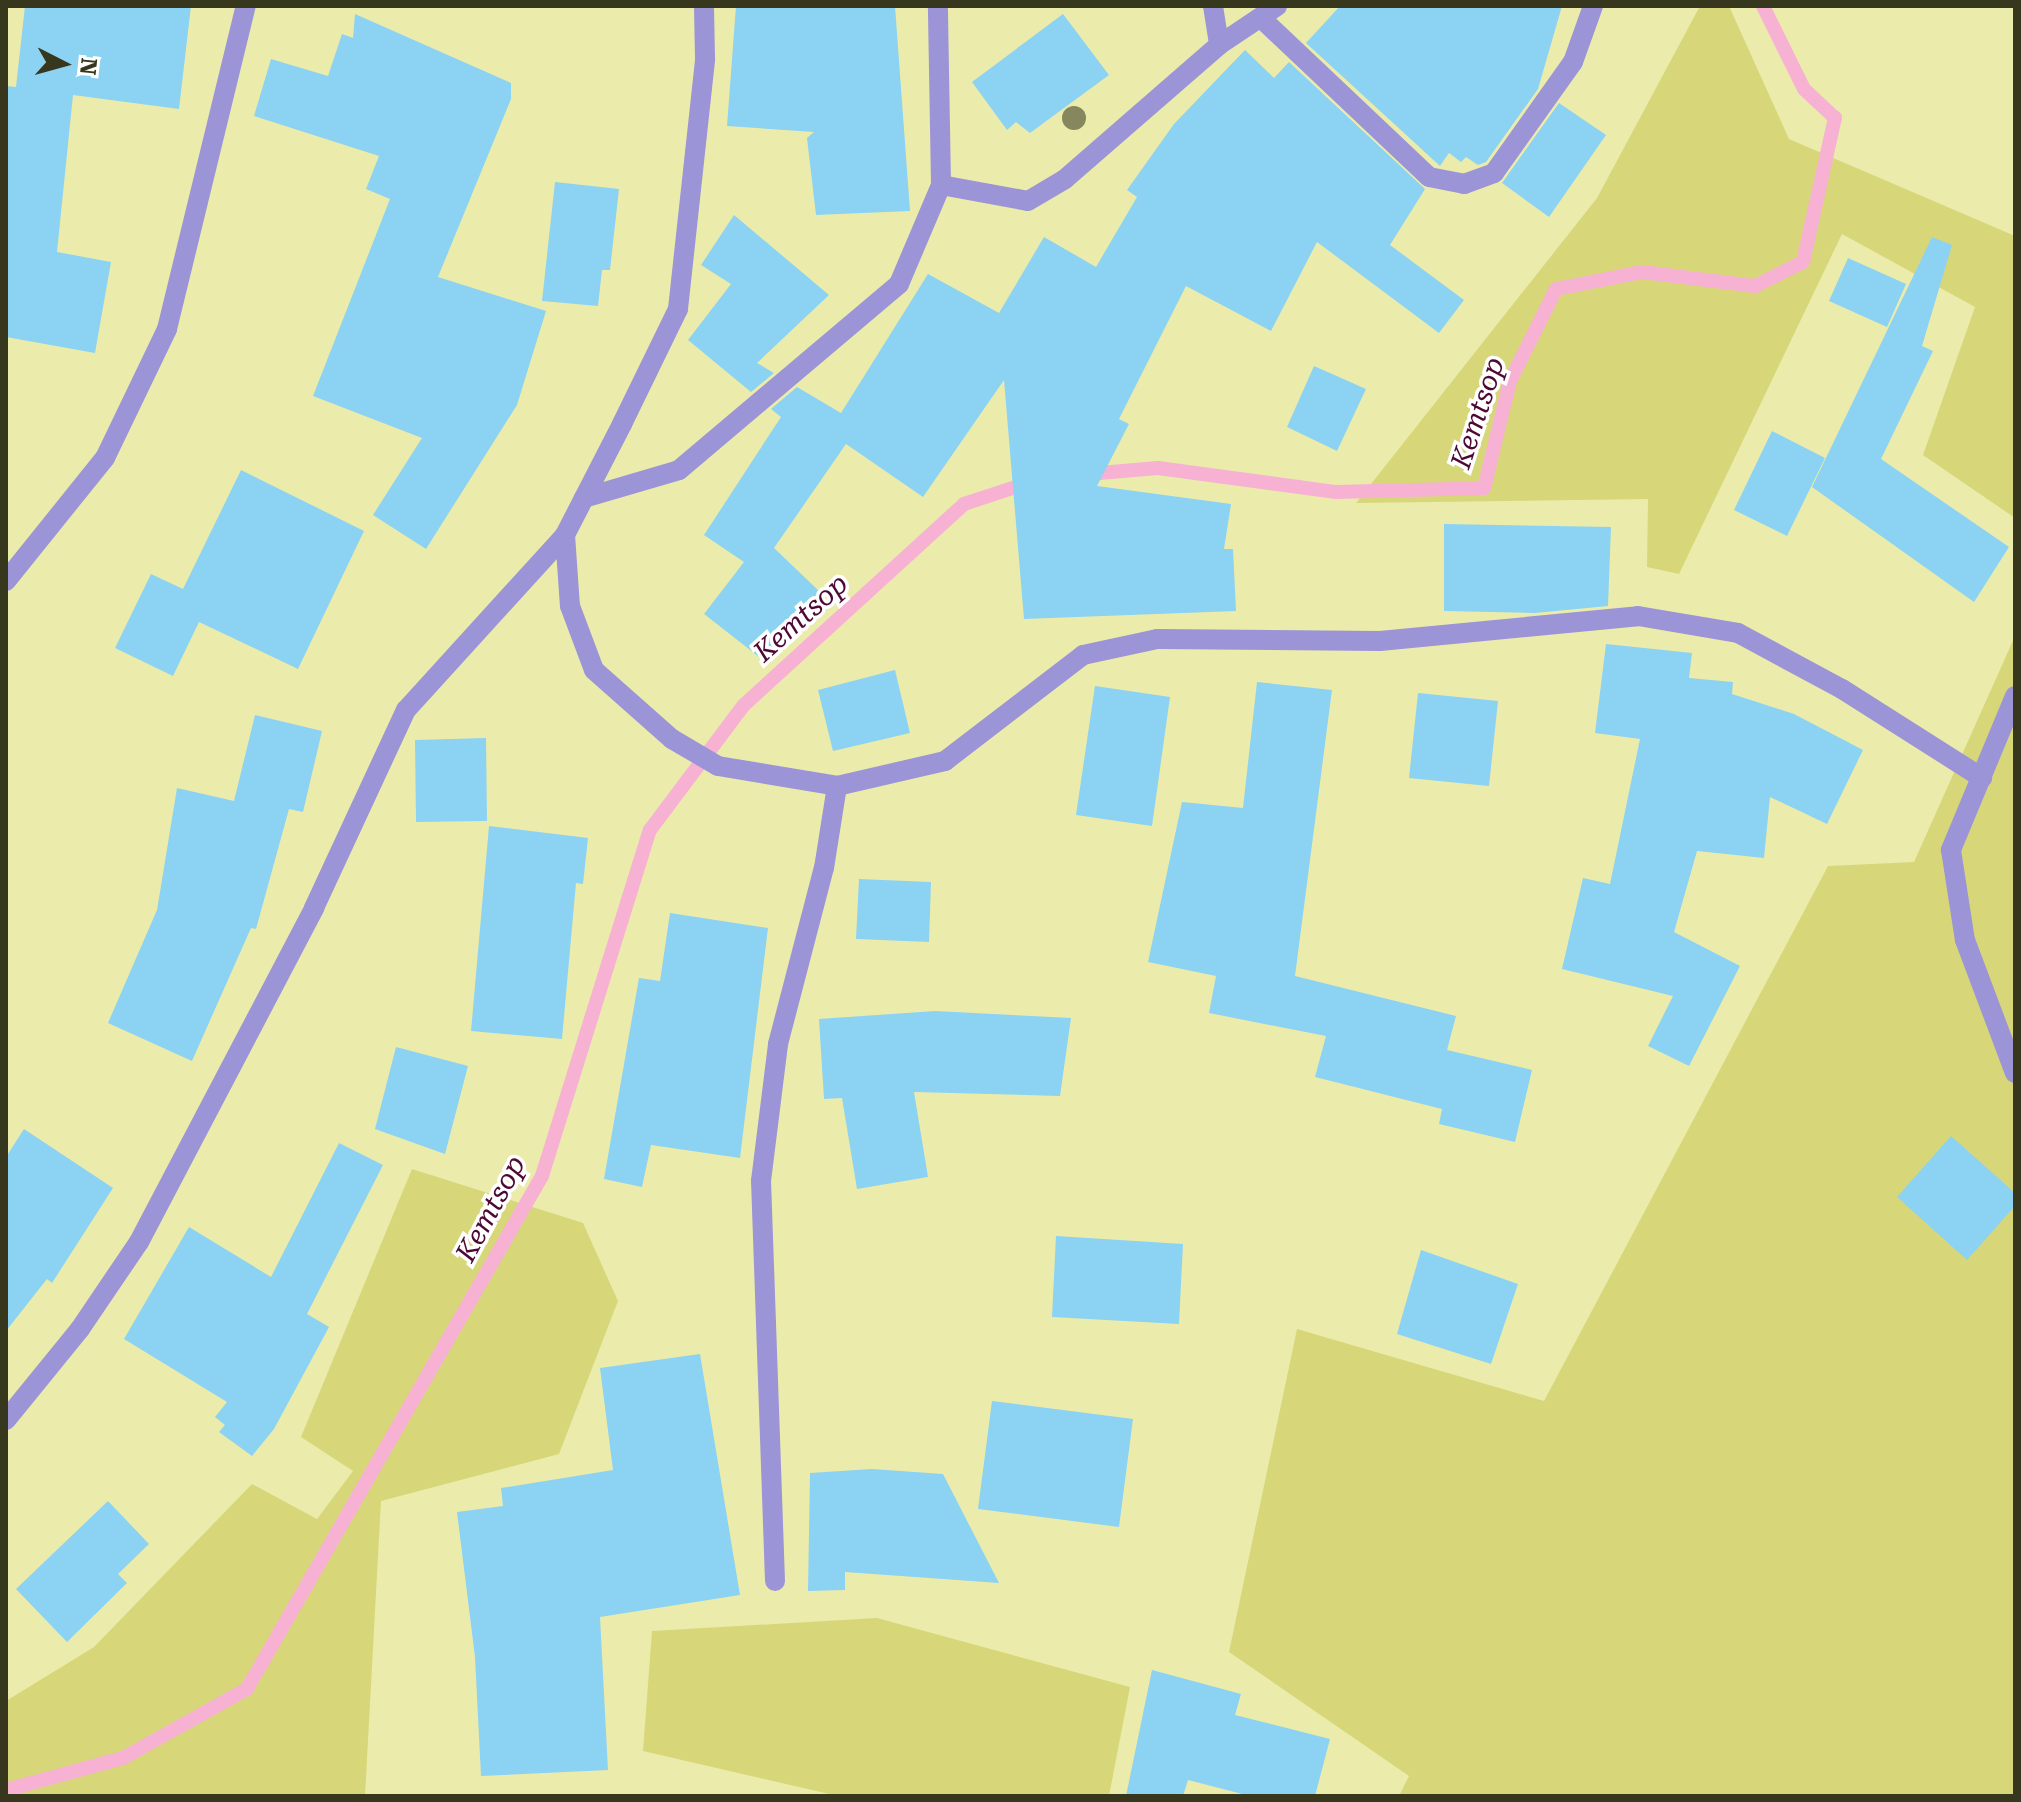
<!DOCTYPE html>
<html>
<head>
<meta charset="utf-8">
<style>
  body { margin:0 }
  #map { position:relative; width:2021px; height:1802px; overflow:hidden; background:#ebecab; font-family:"Roboto Serif",serif }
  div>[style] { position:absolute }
  .green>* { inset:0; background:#d7d77a }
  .stream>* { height:14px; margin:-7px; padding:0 7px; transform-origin:7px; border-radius:7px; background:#f7b1d3 }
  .building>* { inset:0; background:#8cd2f2 }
  .minor>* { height:20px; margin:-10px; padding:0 10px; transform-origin:10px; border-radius:10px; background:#9b94d7 }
  .trees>* { width:24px; height:24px; margin:-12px; border-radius:50%; background:#86875d }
  span { translate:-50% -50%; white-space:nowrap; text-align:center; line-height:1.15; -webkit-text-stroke:7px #fff; paint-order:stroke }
  .water-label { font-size:28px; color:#4e0834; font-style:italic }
  .frame { position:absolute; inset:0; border:8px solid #37371d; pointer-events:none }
  .north { position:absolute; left:24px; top:24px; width:80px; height:80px; -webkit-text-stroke:6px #fff; paint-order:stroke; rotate:96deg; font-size:22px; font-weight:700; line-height:32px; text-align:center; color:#37371d }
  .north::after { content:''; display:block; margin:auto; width:28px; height:36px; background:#37371d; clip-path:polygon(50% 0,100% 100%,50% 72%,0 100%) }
</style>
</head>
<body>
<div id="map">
  <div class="green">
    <div style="clip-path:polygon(1700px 6px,1729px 6px,1789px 139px,2015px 236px,2015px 518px,1923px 455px,1975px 307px,1842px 234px,1679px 574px,1647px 567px,1648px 499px,1356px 503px,1597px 198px)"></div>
    <div style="clip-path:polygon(2015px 636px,2015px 1796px,1399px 1796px,1409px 1776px,1229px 1652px,1297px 1329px,1544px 1401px,1828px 866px,1914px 862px)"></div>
    <div style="clip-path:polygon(412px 1169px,583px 1223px,618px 1301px,559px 1454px,381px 1501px,365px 1796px,6px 1796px,6px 1701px,94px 1647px,252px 1484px,317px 1519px,353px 1471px,301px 1437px)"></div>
    <div style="clip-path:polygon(877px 1618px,1130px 1687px,1109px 1796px,838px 1796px,643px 1751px,652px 1631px)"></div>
  </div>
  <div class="stream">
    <div style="left:1088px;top:474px;width:70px;rotate:-4.9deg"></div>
    <div style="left:1158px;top:468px;width:180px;rotate:7.7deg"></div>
    <div style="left:1336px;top:492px;width:148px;rotate:-1.5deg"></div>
    <div style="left:1484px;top:488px;width:110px;rotate:-76.3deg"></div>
    <div style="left:1510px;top:381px;width:103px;rotate:-63.4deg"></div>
    <div style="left:1556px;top:289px;width:88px;rotate:-11.2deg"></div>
    <div style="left:1642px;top:272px;width:114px;rotate:7.1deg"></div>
    <div style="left:1755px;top:286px;width:54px;rotate:-26.6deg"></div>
    <div style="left:1803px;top:262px;width:148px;rotate:-77.5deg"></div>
    <div style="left:1835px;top:118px;width:42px;rotate:-136.9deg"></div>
    <div style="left:1804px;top:89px;width:93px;rotate:-116.3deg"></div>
    <div style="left:6px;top:1790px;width:121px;rotate:-15.3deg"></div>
    <div style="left:123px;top:1758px;width:142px;rotate:-29.1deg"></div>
    <div style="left:247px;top:1689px;width:592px;rotate:-60.1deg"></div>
    <div style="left:542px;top:1176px;width:362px;rotate:-72.7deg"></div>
    <div style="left:650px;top:830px;width:156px;rotate:-53.1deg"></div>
    <div style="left:744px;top:705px;width:298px;rotate:-42.4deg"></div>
    <div style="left:964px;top:504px;width:67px;rotate:-18.2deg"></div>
  </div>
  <div class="building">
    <div style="clip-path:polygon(25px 6px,191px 6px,179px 109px,73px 95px,57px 252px,111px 262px,95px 353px,6px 337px,6px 86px,16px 87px)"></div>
    <div style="clip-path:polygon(736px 6px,895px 6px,910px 211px,816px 215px,807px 138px,814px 132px,727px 126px)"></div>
    <div style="clip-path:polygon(1340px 6px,1562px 6px,1538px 89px,1486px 162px,1478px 165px,1466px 157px,1461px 162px,1449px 153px,1440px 166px,1306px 43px)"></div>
    <div style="clip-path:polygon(355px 14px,511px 83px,511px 99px,438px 277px,546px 311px,517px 405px,426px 549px,373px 515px,422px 438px,313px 396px,390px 199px,366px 189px,379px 156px,254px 116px,271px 59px,328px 76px,342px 34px,353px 38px)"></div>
    <div style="clip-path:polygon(1063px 14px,1109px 75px,1030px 133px,1016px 122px,1007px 130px,972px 82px)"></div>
    <div style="clip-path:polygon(1245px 50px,1274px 78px,1289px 62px,1425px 189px,1390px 245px,1464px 300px,1439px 333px,1317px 242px,1271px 331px,1186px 286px,1119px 419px,1129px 424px,1097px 486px,1231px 504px,1224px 549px,1233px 549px,1236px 611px,1024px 619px,1004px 380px,923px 497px,846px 444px,774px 548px,820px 592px,767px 663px,704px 614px,744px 562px,704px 535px,781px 417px,771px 409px,797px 387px,841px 413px,928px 274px,999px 313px,1044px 237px,1096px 267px,1137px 197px,1127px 190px,1174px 124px)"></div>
    <div style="clip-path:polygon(1559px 103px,1606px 135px,1549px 217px,1502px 183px)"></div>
    <div style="clip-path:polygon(555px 182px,619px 189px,610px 270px,602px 270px,598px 306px,542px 301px)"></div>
    <div style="clip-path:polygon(734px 215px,829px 295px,757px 363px,774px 373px,751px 392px,688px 340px,731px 284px,701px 265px)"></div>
    <div style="clip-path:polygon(1932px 237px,1952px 245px,1922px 346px,1933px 351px,1881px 459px,2009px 547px,1974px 602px,1812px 487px)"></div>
    <div style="clip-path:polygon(1848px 258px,1906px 284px,1887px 327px,1829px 301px)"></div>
    <div style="clip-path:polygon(1314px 366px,1366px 389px,1337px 451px,1287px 427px)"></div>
    <div style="clip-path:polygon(1772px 431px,1825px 458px,1787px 536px,1734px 510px)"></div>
    <div style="clip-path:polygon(241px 470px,364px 531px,298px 669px,199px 622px,173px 676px,115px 648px,151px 574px,183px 589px)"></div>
    <div style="clip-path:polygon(1444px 524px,1611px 527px,1608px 606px,1535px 613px,1444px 611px)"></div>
    <div style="clip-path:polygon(1606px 644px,1692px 653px,1689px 678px,1733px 682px,1732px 694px,1794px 714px,1863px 750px,1827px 824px,1770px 797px,1764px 858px,1697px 851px,1674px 932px,1740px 966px,1689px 1066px,1648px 1046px,1673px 996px,1562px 969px,1583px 878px,1610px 884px,1640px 739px,1595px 733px)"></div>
    <div style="clip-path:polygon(895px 670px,910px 733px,833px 751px,818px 690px)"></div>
    <div style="clip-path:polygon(1257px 682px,1332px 690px,1295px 976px,1456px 1016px,1447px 1050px,1532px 1070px,1515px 1142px,1439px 1124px,1442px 1109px,1315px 1077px,1326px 1036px,1209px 1013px,1216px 976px,1148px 962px,1182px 802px,1243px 808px)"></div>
    <div style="clip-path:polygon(1095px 686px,1170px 697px,1152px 826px,1076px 815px)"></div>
    <div style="clip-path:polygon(1418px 693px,1498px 701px,1489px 786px,1409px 778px)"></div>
    <div style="clip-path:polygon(255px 715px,322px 731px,303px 812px,289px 809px,256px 929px,251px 928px,192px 1061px,108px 1023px,157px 910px,177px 788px,234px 801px)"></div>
    <div style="clip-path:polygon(486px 738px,487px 821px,416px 822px,415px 740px)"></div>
    <div style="clip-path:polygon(489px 826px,588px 838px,583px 884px,576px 883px,562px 1039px,471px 1031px)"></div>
    <div style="clip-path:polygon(859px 879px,931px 882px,929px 942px,856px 939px)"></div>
    <div style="clip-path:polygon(670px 913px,768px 928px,740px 1158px,651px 1145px,642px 1187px,604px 1179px,639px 978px,660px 981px)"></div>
    <div style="clip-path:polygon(935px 1011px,1071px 1018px,1060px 1096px,914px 1092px,928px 1177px,857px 1189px,842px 1098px,824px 1099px,819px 1019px)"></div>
    <div style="clip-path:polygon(396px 1047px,468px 1066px,445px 1154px,375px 1129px)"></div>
    <div style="clip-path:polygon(24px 1129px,113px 1188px,52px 1283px,47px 1279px,6px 1331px,6px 1157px)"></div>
    <div style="clip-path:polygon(1951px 1136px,2015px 1193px,2015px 1206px,1967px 1260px,1897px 1197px)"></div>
    <div style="clip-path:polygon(339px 1143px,383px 1165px,307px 1314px,329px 1327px,274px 1429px,252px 1456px,219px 1432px,225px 1425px,215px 1417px,227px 1402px,124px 1339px,189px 1227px,271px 1277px)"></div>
    <div style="clip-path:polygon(1056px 1236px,1183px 1244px,1179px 1324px,1052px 1317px)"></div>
    <div style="clip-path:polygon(1421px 1250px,1518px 1284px,1491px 1364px,1397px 1334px)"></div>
    <div style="clip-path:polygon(700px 1354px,740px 1595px,600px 1617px,608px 1770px,481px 1776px,475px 1657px,457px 1512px,503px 1506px,501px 1488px,613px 1470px,600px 1368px)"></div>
    <div style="clip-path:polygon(992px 1401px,1133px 1419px,1119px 1527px,978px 1509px)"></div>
    <div style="clip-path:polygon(872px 1469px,943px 1474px,999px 1583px,845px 1572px,845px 1590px,808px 1591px,810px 1473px)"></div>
    <div style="clip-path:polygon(108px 1501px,149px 1544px,118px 1574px,127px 1583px,67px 1642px,16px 1589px)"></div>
    <div style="clip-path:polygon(1152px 1670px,1241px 1694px,1235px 1715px,1330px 1739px,1315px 1796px,1250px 1796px,1188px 1780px,1183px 1796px,1126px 1796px)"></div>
  </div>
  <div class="minor">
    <div style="left:1213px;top:6px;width:39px;rotate:81deg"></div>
    <div style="left:1262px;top:19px;width:230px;rotate:43.4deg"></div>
    <div style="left:1429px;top:177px;width:36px;rotate:11deg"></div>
    <div style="left:1464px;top:184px;width:32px;rotate:-20deg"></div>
    <div style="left:1494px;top:173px;width:136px;rotate:-54.6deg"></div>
    <div style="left:1573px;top:62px;width:59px;rotate:-70.3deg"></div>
    <div style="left:941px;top:185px;width:88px;rotate:10.4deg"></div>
    <div style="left:1028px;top:201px;width:43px;rotate:-30.7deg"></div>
    <div style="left:1065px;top:179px;width:204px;rotate:-41deg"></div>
    <div style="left:1219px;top:45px;width:70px;rotate:-33.9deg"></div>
    <div style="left:584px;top:498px;width:99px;rotate:-16.4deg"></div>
    <div style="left:679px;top:470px;width:288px;rotate:-40.2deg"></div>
    <div style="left:899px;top:284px;width:108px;rotate:-67deg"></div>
    <div style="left:941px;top:185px;width:179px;rotate:-91deg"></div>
    <div style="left:565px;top:535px;width:71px;rotate:86deg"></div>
    <div style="left:570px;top:606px;width:68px;rotate:69.4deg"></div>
    <div style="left:594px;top:670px;width:104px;rotate:41.5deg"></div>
    <div style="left:672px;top:739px;width:53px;rotate:30.4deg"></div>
    <div style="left:718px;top:766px;width:121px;rotate:9.5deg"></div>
    <div style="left:837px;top:786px;width:111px;rotate:-13deg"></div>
    <div style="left:945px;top:761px;width:174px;rotate:-37.5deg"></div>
    <div style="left:1083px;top:655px;width:76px;rotate:-12.2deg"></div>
    <div style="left:1157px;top:639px;width:223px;rotate:0.5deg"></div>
    <div style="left:1380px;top:641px;width:259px;rotate:-5.5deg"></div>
    <div style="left:1638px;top:616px;width:101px;rotate:9.6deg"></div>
    <div style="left:1738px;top:633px;width:118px;rotate:28.3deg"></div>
    <div style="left:1842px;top:689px;width:166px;rotate:32.4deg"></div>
    <div style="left:6px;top:581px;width:158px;rotate:-51.2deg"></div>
    <div style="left:105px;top:458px;width:143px;rotate:-64.3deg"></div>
    <div style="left:167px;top:329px;width:333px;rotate:-76.3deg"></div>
    <div style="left:2015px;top:696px;width:167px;rotate:112.6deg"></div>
    <div style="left:1951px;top:850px;width:91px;rotate:81.2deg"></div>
    <div style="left:1965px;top:940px;width:142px;rotate:69.4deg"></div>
    <div style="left:6px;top:1420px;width:117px;rotate:-50.9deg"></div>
    <div style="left:80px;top:1329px;width:105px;rotate:-55.9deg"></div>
    <div style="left:139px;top:1242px;width:377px;rotate:-62.3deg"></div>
    <div style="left:314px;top:908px;width:218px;rotate:-65.1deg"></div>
    <div style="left:406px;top:710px;width:236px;rotate:-47.7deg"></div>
    <div style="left:565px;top:535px;width:125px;rotate:-62.8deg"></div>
    <div style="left:622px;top:424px;width:128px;rotate:-64deg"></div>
    <div style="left:678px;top:309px;width:251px;rotate:-83.8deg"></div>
    <div style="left:705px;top:59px;width:53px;rotate:-91.1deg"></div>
    <div style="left:775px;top:1581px;width:400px;rotate:-92deg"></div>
    <div style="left:761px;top:1181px;width:138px;rotate:-82.9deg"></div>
    <div style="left:778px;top:1044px;width:182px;rotate:-75.4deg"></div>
    <div style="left:824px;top:868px;width:83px;rotate:-81deg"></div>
  </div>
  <div class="trees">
    <div style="left:1074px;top:118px"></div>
  </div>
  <div class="water-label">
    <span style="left:1478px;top:413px;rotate:-72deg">Kemtsop</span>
    <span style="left:801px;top:618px;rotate:-42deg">Kemtsop</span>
    <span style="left:491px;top:1209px;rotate:-62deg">Kemtsop</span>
  </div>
  <div class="frame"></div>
  <div class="north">N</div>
</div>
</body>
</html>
